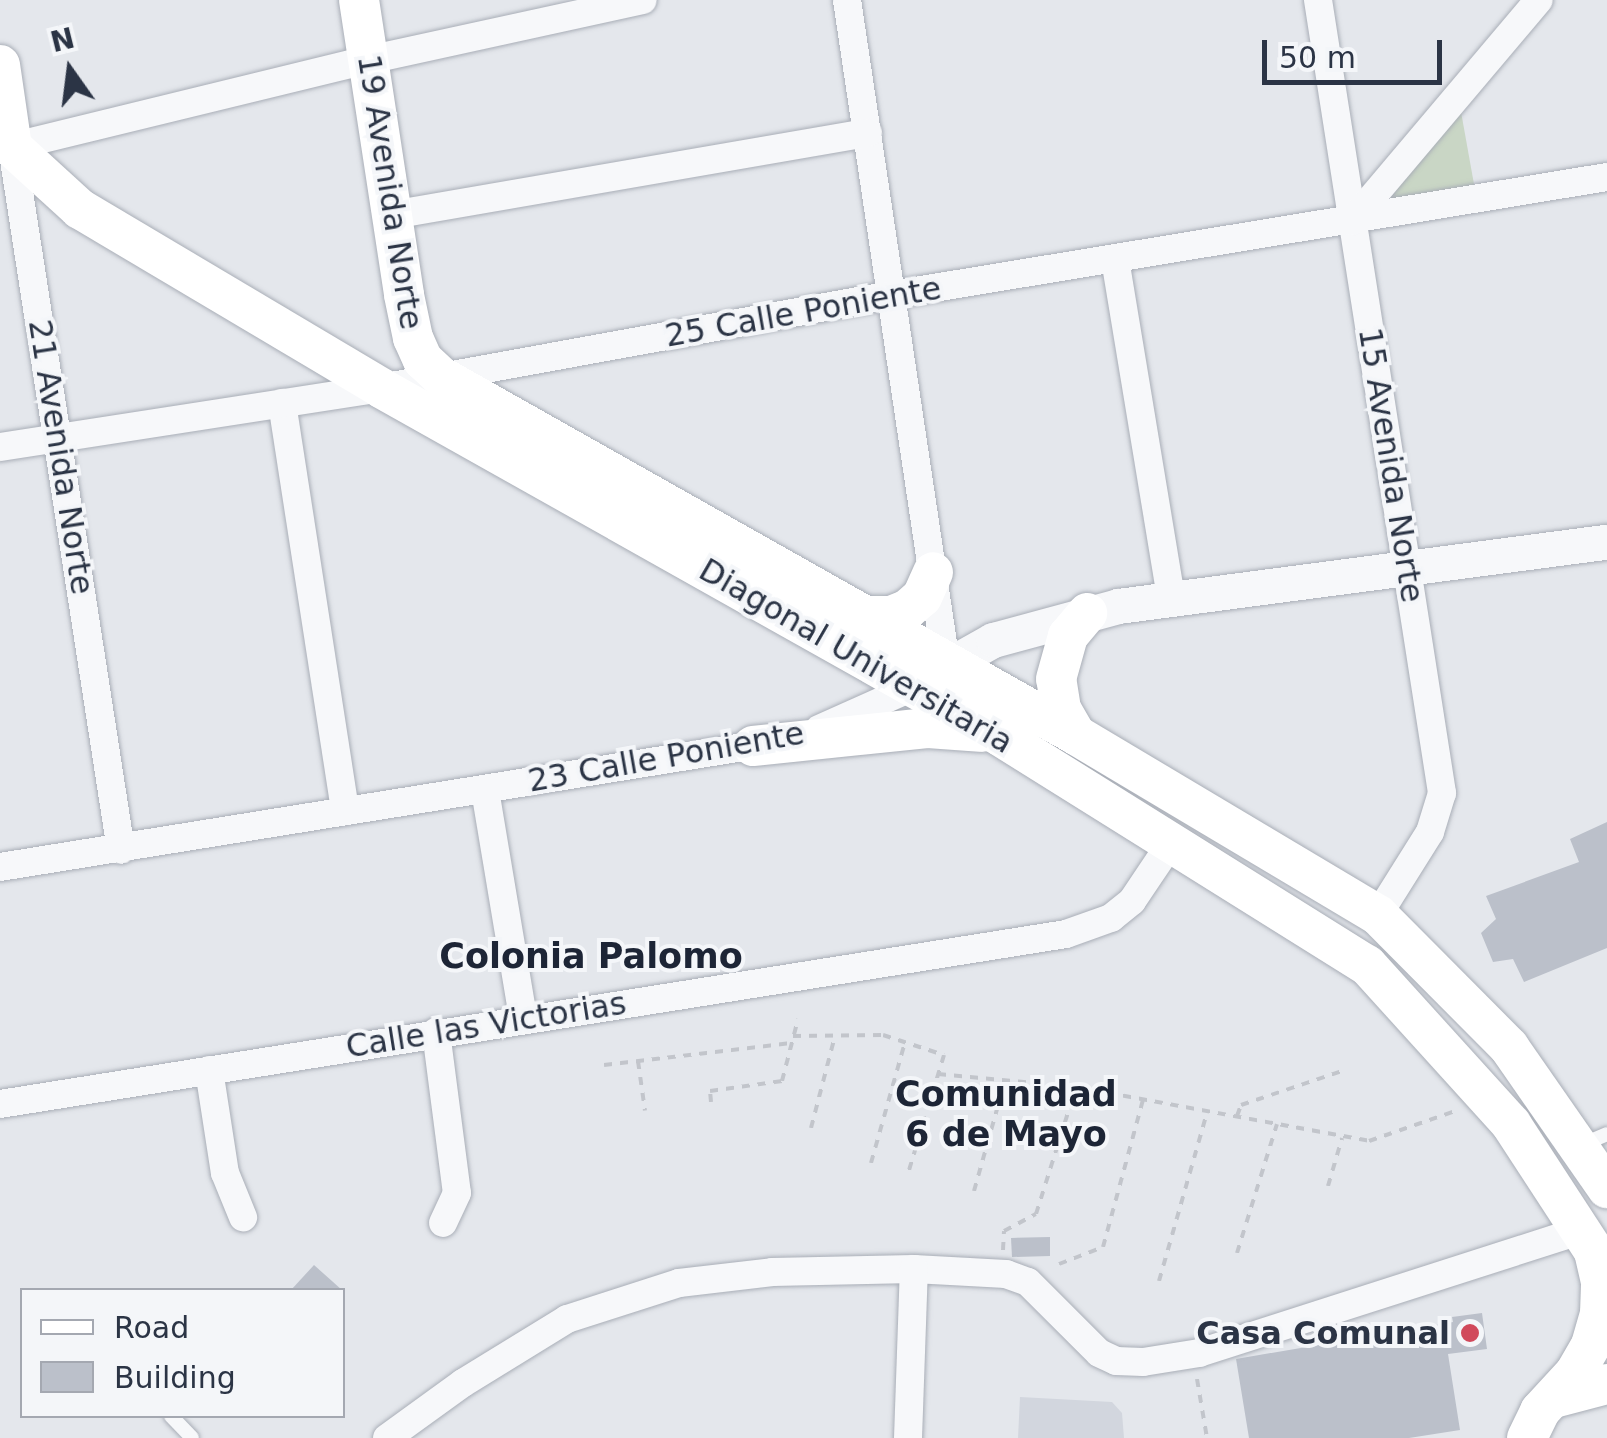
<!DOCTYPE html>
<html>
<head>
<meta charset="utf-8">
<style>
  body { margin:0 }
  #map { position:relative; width:1607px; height:1438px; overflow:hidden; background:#e4e7ec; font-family:"DejaVu Sans",sans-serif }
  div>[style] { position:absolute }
  .built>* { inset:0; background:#d2d6de }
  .green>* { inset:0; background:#c9d6c5 }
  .building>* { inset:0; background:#bbc0ca }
  .path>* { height:4px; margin-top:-2px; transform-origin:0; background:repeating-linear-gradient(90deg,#c2c5cb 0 8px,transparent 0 16px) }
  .roads { filter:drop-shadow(0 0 2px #a9aeb7) drop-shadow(0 0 2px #a9aeb7) }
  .service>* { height:14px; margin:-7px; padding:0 7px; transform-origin:7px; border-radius:7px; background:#f7f8fa }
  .minor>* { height:28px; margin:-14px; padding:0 14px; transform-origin:14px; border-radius:14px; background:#f7f8fa }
  .tertiary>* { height:35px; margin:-17.5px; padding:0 17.5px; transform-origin:17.5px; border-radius:17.5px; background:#f7f8fa }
  .secondary>* { height:40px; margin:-20px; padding:0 20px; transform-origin:20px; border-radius:20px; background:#fff }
  .dots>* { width:28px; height:28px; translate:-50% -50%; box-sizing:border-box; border:5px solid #f4f6f9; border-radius:50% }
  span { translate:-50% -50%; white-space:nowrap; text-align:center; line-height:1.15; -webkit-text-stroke:8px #f4f6f9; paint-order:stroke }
  .street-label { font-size:32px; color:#2b3445 }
  .poi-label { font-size:32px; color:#2b3445; font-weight:700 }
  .right { translate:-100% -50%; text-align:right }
  .neighbourhood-label { font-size:35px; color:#1d2536; font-weight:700 }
  .legend { position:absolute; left:20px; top:1288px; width:325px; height:130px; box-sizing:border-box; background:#f4f6f9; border:2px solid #a4a8b1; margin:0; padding:12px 18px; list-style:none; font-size:30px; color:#2b3445 }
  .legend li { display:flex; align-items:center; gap:20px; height:50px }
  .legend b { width:50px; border:2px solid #a4a8b1 }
  .north { position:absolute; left:20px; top:20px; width:100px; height:100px; -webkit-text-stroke:8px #f4f6f9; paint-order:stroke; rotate:346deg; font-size:28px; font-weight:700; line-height:40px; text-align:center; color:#2b3445 }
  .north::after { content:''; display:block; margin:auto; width:35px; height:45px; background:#2b3445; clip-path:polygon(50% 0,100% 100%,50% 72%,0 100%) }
  .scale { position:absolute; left:1262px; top:40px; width:180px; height:45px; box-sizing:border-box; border:5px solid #2b3445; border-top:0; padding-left:12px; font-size:30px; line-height:35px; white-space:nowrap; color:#2b3445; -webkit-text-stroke:8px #f4f6f9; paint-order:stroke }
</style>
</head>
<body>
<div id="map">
  <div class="built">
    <div style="clip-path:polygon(1020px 1397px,1112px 1402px,1122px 1413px,1124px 1438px,1018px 1438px)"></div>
  </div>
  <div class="green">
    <div style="clip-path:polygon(1458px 95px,1477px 201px,1352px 221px)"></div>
  </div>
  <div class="building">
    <div style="clip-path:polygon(1607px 822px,1607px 948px,1524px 982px,1513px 959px,1493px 962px,1481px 933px,1496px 919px,1486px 896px,1579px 862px,1570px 839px)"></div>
    <div style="clip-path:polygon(1050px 1237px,1050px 1256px,1012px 1257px,1011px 1238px)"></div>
    <div style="clip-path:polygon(314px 1265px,342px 1290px,291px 1290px)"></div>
    <div style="clip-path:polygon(1482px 1313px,1487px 1349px,1448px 1354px,1460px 1430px,1409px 1438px,1249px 1438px,1236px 1359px,1453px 1322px,1452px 1317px)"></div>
  </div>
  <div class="path">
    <div style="left:793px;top:1036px;width:90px;rotate:-0.6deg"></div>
    <div style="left:883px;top:1035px;width:64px;rotate:18.2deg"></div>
    <div style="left:944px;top:1055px;width:127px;rotate:106.9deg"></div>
    <div style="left:638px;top:1061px;width:50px;rotate:82deg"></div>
    <div style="left:604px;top:1065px;width:188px;rotate:-6.7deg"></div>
    <div style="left:938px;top:1074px;width:139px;rotate:5.4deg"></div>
    <div style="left:1076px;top:1087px;width:298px;rotate:10.4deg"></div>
    <div style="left:1369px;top:1141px;width:94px;rotate:-19.2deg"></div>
    <div style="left:711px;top:1102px;width:11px;rotate:-95deg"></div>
    <div style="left:710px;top:1091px;width:73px;rotate:-7.9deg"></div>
    <div style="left:782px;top:1081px;width:64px;rotate:-75.5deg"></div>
    <div style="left:1237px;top:1116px;width:12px;rotate:-70deg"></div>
    <div style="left:1241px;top:1105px;width:107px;rotate:-18.6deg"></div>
    <div style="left:811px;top:1128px;width:95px;rotate:-75.4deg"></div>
    <div style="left:871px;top:1163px;width:126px;rotate:-74.3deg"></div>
    <div style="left:1328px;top:1186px;width:50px;rotate:-73.7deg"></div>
    <div style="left:974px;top:1191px;width:114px;rotate:-74.3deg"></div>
    <div style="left:1003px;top:1250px;width:19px;rotate:-87deg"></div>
    <div style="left:1004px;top:1231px;width:36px;rotate:-28deg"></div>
    <div style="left:1036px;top:1214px;width:133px;rotate:-72.5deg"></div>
    <div style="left:1237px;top:1253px;width:135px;rotate:-72.8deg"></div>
    <div style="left:1059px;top:1264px;width:47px;rotate:-21.1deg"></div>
    <div style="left:1103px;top:1247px;width:152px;rotate:-74.8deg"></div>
    <div style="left:1159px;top:1281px;width:175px;rotate:-74.1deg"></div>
    <div style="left:1197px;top:1379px;width:60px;rotate:80.4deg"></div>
  </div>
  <div class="roads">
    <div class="service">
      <div style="left:1579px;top:1146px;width:30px;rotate:-23deg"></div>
      <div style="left:171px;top:1416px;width:30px;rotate:46deg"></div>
    </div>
    <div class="minor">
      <div style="left:847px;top:0;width:670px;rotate:81.51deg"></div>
      <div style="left:1318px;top:0;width:803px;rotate:81.11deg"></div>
      <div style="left:1442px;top:793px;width:41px;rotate:107.1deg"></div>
      <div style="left:1430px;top:832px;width:98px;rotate:122.1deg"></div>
      <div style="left:12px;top:147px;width:711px;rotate:81.19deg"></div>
      <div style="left:2px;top:149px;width:377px;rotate:-13.7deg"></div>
      <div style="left:368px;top:60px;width:281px;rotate:-12.3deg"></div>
      <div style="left:392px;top:215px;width:483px;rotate:-9.8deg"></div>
      <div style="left:1352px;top:221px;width:289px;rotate:-49.8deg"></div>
      <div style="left:1115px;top:259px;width:343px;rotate:80.6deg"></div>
      <div style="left:282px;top:403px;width:413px;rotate:81.2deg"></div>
      <div style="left:0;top:447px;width:386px;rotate:-8.8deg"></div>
      <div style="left:381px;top:388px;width:518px;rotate:-10.33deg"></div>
      <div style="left:891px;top:295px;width:726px;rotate:-9.36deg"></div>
      <div style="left:819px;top:729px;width:103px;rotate:-24.1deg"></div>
      <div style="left:485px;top:790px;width:231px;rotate:80.5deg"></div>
      <div style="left:0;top:867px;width:778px;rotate:-9.17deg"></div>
      <div style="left:436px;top:1032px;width:162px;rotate:82.6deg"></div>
      <div style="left:457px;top:1193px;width:33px;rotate:115deg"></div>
      <div style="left:209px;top:1070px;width:104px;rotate:81.2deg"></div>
      <div style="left:225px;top:1173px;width:48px;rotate:67.8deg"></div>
      <div style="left:0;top:1104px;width:1079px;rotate:-9.06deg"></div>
      <div style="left:1066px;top:934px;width:48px;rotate:-19.6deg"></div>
      <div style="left:1111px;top:918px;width:27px;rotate:-39deg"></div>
      <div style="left:1132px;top:901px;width:70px;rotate:-56.1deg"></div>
      <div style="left:387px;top:1438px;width:94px;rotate:-35.9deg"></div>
      <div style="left:463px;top:1383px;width:122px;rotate:-31.6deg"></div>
      <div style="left:567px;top:1319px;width:118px;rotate:-17.8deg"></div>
      <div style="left:679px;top:1283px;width:94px;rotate:-6.7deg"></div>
      <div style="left:772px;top:1272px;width:142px;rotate:-1.2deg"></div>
      <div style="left:914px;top:1269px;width:92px;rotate:3.1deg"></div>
      <div style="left:1006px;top:1274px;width:23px;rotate:20deg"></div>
      <div style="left:1028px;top:1282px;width:100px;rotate:45deg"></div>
      <div style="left:1099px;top:1353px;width:19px;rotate:25deg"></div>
      <div style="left:1116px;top:1361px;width:27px;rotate:2deg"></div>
      <div style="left:1143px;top:1362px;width:57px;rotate:-9.1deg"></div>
      <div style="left:1199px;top:1353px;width:402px;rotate:-17.8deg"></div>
      <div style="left:908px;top:1438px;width:169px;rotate:-88deg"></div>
    </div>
    <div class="tertiary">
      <div style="left:927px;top:677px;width:76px;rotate:-29.3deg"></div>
      <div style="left:993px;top:640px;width:130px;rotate:-15.2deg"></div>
      <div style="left:1118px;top:606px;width:493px;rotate:-7.5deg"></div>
    </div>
    <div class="secondary">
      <div style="left:359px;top:0;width:298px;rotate:81.3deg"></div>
      <div style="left:404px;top:295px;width:44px;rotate:78.2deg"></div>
      <div style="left:413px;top:338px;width:24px;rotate:66deg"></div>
      <div style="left:423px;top:360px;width:23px;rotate:43deg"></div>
      <div style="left:440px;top:376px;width:730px;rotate:29.44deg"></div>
      <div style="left:1076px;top:735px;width:352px;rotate:30.8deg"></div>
      <div style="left:1378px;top:915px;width:186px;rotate:45.2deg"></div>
      <div style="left:1509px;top:1047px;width:172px;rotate:55.2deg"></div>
      <div style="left:0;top:65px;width:83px;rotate:81.7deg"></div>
      <div style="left:12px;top:147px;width:92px;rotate:42.4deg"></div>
      <div style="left:80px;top:209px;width:350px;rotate:30.7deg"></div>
      <div style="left:381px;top:388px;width:710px;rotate:29.34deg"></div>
      <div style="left:1000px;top:736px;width:433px;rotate:32deg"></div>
      <div style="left:1367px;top:965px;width:215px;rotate:47.8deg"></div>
      <div style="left:1511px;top:1124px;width:176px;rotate:56.9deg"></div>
      <div style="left:864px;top:616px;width:27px"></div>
      <div style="left:891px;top:616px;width:18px;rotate:-22deg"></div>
      <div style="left:908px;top:609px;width:18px;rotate:-41deg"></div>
      <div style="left:922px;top:597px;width:27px;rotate:-66deg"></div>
      <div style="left:1076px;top:735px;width:30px;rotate:-120deg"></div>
      <div style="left:1061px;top:709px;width:30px;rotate:-99deg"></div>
      <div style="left:1056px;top:679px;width:45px;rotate:-74.4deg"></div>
      <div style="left:1068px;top:636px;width:30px;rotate:-50deg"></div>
      <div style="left:753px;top:746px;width:175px;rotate:-5.9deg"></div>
      <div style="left:927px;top:728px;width:54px;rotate:4.2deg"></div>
      <div style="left:1554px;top:1398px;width:55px;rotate:-14.8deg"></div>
      <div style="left:1527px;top:1438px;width:30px;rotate:-64deg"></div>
      <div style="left:1540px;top:1411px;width:52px;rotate:-47.4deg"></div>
      <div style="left:1575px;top:1373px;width:32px;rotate:-60deg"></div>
      <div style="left:1591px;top:1345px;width:32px;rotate:-74deg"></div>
      <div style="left:1600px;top:1314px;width:32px;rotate:-88deg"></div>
      <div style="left:1601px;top:1282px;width:32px;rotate:-103deg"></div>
    </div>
  </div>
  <div class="dots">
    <div style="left:1470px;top:1333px;background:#d1495b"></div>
  </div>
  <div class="street-label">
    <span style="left:390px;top:192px;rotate:81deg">19 Avenida Norte</span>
    <span style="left:803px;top:312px;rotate:-10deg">25 Calle Poniente</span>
    <span style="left:61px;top:457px;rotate:81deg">21 Avenida Norte</span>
    <span style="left:1391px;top:465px;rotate:81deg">15 Avenida Norte</span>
    <span style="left:856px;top:656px;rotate:30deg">Diagonal Universitaria</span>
    <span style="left:666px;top:757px;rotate:-10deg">23 Calle Poniente</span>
    <span style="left:486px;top:1025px;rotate:-9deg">Calle las Victorias</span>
  </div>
  <div class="poi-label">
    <span class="right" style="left:1450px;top:1333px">Casa Comunal</span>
  </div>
  <div class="neighbourhood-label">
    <span style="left:591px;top:956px">Colonia Palomo</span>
    <span style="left:1006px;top:1114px">Comunidad<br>6 de Mayo</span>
  </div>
  <ul class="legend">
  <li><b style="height:12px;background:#fff"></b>Road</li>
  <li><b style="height:28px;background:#bbc0ca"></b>Building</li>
  </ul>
  <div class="north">N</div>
  <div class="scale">50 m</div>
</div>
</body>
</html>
